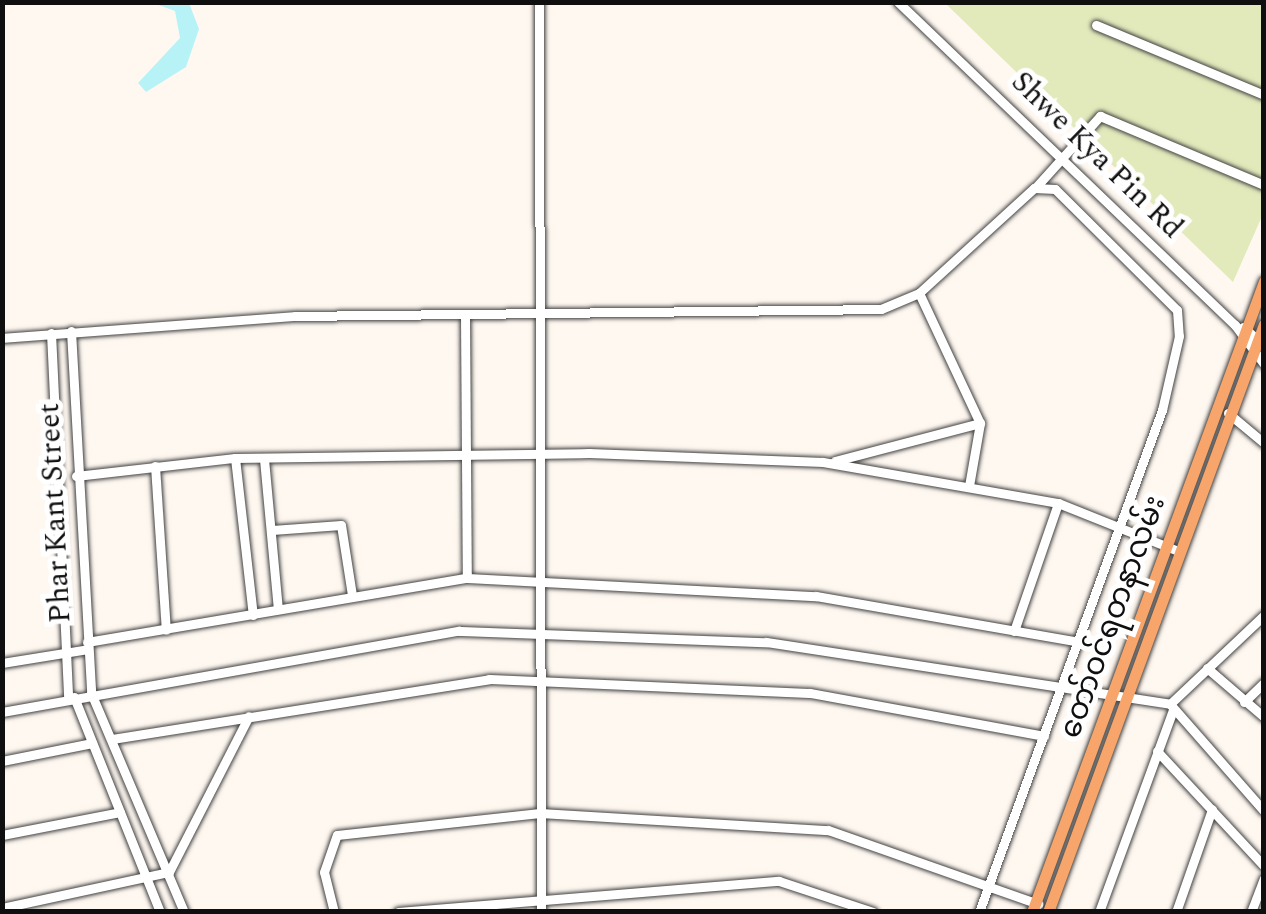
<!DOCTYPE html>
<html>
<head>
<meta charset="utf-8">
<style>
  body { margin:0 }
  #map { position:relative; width:1266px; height:914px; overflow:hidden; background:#fff8f1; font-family:Spectral,"Noto Sans Myanmar",serif }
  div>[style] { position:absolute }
  .green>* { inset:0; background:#e2e9bb }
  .water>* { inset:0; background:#b7f3f6 }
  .roads { filter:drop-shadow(0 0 2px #424242) drop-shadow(0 0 2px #424242) }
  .minor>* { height:9px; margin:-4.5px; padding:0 4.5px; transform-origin:4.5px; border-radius:4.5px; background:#fff }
  .major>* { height:11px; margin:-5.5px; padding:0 5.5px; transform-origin:5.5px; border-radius:5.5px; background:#f7a56a }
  span { translate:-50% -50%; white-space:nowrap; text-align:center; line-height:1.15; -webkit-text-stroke:10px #fff; paint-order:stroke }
  .street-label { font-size:30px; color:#0f0f0f }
  .frame { position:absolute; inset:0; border:5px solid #0f0f0f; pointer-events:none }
</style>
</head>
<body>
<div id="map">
  <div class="green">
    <div style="clip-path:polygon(945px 3px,1263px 3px,1263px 214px,1233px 282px)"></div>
  </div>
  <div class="water">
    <div style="clip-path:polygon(153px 3px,189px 3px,199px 29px,186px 67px,146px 92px,138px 83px,180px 38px,175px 11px)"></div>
  </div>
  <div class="roads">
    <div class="minor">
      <div style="left:539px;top:2px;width:910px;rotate:89.87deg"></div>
      <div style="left:898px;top:2px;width:467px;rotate:43.8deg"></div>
      <div style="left:1235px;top:325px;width:49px;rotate:53.4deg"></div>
      <div style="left:1096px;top:25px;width:182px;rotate:22.6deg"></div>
      <div style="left:1036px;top:187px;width:96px;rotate:-48deg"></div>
      <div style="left:1100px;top:116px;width:178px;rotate:22.8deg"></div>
      <div style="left:919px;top:293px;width:144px;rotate:64.9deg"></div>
      <div style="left:980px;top:423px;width:64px;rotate:99.9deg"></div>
      <div style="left:465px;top:315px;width:263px;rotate:89.6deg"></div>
      <div style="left:1243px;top:327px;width:28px;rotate:41deg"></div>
      <div style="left:71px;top:331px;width:363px;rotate:86.8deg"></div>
      <div style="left:91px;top:693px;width:238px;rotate:67deg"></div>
      <div style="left:51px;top:333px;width:365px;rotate:87.3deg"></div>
      <div style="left:2px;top:338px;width:294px;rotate:-4.3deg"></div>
      <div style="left:295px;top:316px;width:586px;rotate:-0.68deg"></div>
      <div style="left:881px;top:309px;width:41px;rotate:-22.8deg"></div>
      <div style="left:919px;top:293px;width:156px;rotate:-42.4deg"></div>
      <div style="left:1034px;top:188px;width:21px;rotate:3deg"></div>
      <div style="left:1055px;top:189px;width:172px;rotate:44.8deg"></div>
      <div style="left:1177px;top:310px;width:26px;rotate:86deg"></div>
      <div style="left:1179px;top:336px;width:76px;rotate:102.9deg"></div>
      <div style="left:1162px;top:410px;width:534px;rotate:110.03deg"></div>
      <div style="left:1228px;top:413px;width:47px;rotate:39.8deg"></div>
      <div style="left:235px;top:458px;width:158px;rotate:83.5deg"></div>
      <div style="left:264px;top:459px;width:151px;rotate:84.7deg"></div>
      <div style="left:835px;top:461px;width:150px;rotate:-14.7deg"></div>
      <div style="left:155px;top:466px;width:164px;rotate:86.2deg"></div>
      <div style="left:76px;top:476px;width:160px;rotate:-6.5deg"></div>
      <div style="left:235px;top:458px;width:354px;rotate:-0.8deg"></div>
      <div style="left:589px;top:453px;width:234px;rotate:2.2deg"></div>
      <div style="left:823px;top:462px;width:239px;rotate:9.9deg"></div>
      <div style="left:1058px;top:503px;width:129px;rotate:21.8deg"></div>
      <div style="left:272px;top:530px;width:69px;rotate:-4.1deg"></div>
      <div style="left:341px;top:525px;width:71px;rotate:81.1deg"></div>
      <div style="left:1014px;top:631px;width:135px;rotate:-71deg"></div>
      <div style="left:87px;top:642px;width:385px;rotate:-9.6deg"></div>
      <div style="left:467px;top:578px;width:349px;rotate:3deg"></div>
      <div style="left:816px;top:596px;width:267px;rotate:9.9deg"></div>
      <div style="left:2px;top:663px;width:87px;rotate:-9.2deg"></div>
      <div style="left:1207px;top:668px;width:75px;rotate:40.7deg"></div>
      <div style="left:74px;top:697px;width:232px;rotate:68.2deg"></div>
      <div style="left:1244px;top:702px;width:28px;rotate:-44deg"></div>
      <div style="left:1170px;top:704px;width:129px;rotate:-43.4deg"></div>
      <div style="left:2px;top:712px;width:464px;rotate:-10.1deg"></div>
      <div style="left:459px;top:631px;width:307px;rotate:2.1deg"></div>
      <div style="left:766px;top:642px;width:409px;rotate:8.7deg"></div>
      <div style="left:1170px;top:704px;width:142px;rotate:48.7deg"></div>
      <div style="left:112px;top:739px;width:382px;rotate:-9deg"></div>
      <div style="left:489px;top:679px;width:321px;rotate:2.5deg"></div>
      <div style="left:810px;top:693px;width:238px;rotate:10.4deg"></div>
      <div style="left:1157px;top:751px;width:157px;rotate:47.1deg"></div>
      <div style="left:2px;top:761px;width:92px;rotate:-11.3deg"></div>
      <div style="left:2px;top:835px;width:120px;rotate:-11deg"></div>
      <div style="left:2px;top:908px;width:171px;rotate:-12.2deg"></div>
      <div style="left:169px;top:872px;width:175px;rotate:-62.9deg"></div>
      <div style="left:334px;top:912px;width:41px;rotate:-104deg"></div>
      <div style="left:324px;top:872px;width:39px;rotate:-71deg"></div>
      <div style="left:337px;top:835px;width:204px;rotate:-6.2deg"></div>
      <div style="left:540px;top:813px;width:289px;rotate:3.4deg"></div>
      <div style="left:828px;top:830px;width:223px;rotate:19.4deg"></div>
      <div style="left:398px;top:912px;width:382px;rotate:-4.7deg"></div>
      <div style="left:779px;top:881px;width:99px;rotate:18.3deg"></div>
      <div style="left:1099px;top:912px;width:215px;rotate:-69.9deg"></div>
      <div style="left:1176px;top:912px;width:109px;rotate:-70.7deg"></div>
      <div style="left:1251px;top:912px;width:36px;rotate:-69deg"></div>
    </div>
    <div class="major">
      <div style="left:1032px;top:912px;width:672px;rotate:-69.81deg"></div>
      <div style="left:1048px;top:912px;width:626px;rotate:-69.83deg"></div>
    </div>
  </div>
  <div class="street-label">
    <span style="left:1097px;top:155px;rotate:44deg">Shwe Kya Pin Rd</span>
    <span style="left:55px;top:513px;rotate:-93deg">Phar Kant Street</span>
    <span style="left:1113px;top:617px;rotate:-70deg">တော်ဝင်ရတနာလမ်း</span>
  </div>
  <div class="frame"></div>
</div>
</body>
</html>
